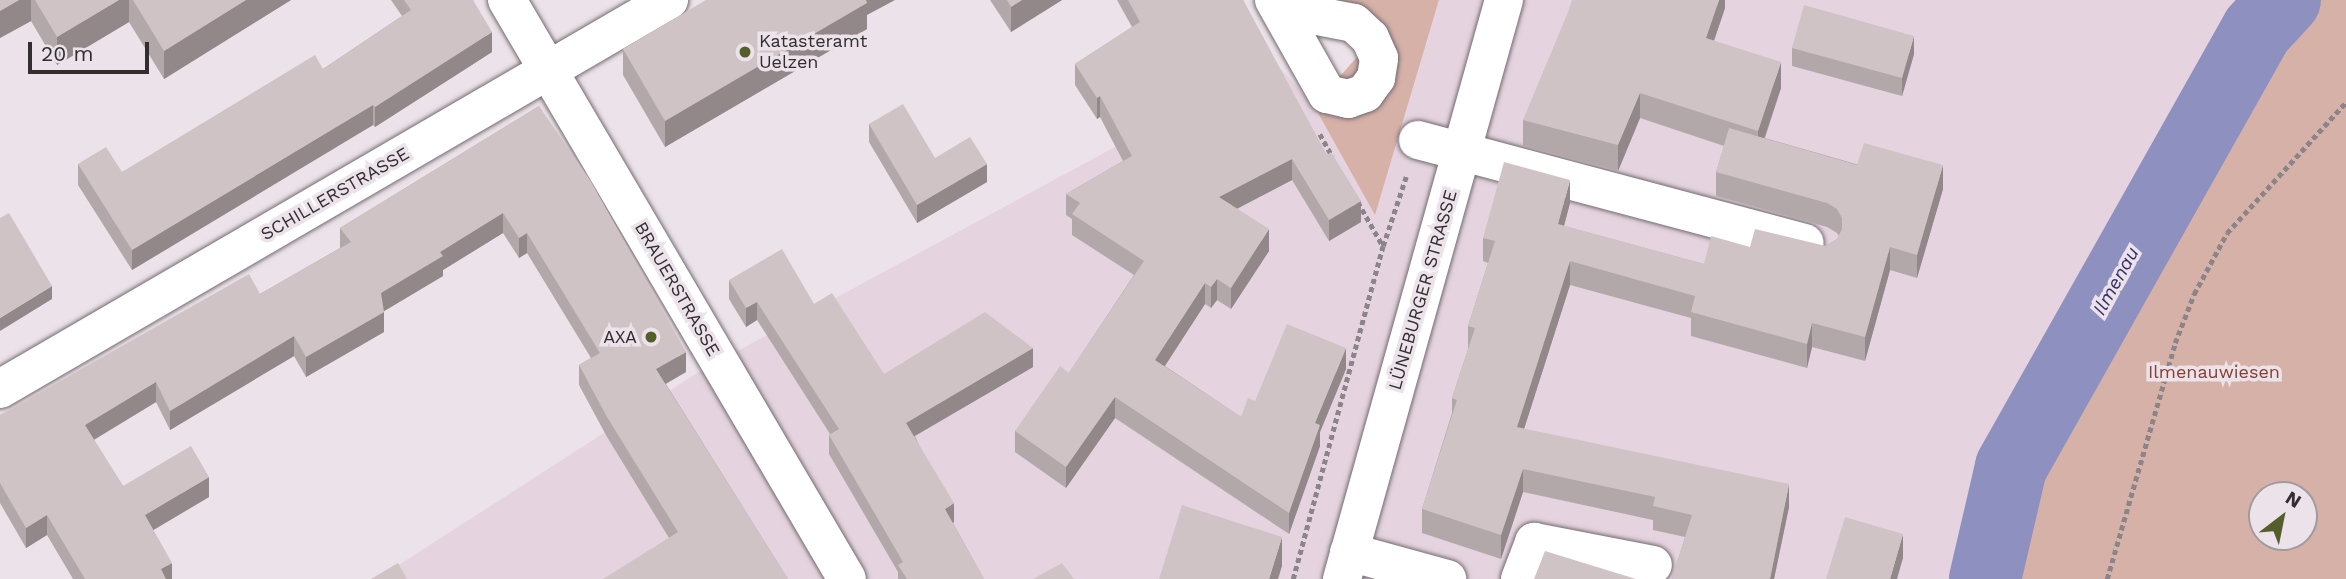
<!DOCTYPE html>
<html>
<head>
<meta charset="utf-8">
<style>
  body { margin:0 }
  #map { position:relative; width:2346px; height:579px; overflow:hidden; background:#ece2e9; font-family:"Work Sans",sans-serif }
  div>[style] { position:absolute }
  .built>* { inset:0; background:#e5d4df }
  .green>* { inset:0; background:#d6b1a8 }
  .river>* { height:72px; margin:-36px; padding:0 36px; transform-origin:36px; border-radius:36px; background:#8e90bf }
  .path>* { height:4.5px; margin-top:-2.25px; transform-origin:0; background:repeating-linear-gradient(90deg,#8b8489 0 5px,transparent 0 8.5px) }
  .roads { filter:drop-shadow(0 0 2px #746b71) drop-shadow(0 0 2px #746b71) }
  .minor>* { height:38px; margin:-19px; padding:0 19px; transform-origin:19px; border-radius:19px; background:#fff }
  .wall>* { inset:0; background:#b3a8a9 }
  .shaded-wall>* { inset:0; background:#92888a }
  .building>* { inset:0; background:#d0c3c5 }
  .dots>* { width:19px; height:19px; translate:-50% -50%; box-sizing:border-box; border:4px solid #ece2e9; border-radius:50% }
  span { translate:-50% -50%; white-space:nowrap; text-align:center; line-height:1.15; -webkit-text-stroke:7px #ece2e9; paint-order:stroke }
  .poi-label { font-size:18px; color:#312d30 }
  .left { translate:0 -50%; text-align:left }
  .right { translate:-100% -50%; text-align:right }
  .street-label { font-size:18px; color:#312d30 }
  .park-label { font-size:18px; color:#854031 }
  .water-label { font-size:19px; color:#332f6a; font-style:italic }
  .north { position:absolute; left:2248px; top:481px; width:70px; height:70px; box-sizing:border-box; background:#ece2e9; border:2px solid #a19a9f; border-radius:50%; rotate:32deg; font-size:19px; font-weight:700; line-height:28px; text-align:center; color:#312d30 }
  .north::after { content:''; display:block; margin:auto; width:24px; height:32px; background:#555d2b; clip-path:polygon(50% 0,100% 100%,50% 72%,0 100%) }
  .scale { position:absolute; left:28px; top:42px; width:121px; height:32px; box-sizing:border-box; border:4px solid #312d30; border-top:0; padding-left:9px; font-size:21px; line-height:24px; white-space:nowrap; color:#312d30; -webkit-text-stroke:5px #ece2e9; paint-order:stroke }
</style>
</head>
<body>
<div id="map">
  <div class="built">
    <div style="clip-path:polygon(1439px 0,2285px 0,2257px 30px,2012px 467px,1984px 579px,377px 579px,697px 373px,1274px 61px,1314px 106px,1375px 214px)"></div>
  </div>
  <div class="green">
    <div style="clip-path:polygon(1322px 0,1439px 0,1375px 215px,1314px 106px,1364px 49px)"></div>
    <div style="clip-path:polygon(evenodd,2285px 0,2346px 0,2346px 579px,1985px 579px,2011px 467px,2257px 30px,2285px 0,2304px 495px,2304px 537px,2262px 537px,2262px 495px,2304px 495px)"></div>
  </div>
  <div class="river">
    <div style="left:1985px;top:579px;width:115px;rotate:-76.9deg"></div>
    <div style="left:2011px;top:467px;width:501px;rotate:-60.62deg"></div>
    <div style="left:2257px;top:30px;width:41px;rotate:-47deg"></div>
  </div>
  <div class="path">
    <div style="left:1320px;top:134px;width:26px;rotate:61deg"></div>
    <div style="left:1358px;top:202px;width:51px;rotate:60.4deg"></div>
    <div style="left:1293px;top:579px;width:345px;rotate:-74.9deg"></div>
    <div style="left:1383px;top:246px;width:73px;rotate:-71.6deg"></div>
    <div style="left:2107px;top:579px;width:246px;rotate:-73.9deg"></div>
    <div style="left:2175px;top:343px;width:53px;rotate:-68.8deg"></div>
    <div style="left:2194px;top:294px;width:69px;rotate:-61.6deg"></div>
    <div style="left:2227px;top:233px;width:177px;rotate:-47.7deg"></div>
  </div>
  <div class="roads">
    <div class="minor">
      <div style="left:507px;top:0;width:671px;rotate:59.58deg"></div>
      <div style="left:1274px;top:0;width:108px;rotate:60.6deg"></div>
      <div style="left:1327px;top:94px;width:22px;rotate:13deg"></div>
      <div style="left:1348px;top:99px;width:18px;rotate:-19deg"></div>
      <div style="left:1365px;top:93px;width:19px;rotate:-54deg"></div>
      <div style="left:1376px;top:78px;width:20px;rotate:-81deg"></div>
      <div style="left:1379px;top:58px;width:22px;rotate:-114deg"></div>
      <div style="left:1370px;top:38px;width:22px;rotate:-137deg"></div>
      <div style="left:1354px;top:23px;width:58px;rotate:-169.1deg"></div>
      <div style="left:1297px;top:12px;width:25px;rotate:-151deg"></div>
      <div style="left:1418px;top:140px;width:400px;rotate:14.9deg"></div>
      <div style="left:0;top:389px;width:774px;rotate:-30.18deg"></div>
      <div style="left:1349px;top:552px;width:102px;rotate:15.4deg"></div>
      <div style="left:1342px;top:579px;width:601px;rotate:-74.37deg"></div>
      <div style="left:1520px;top:579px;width:40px;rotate:-69deg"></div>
      <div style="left:1534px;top:542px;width:121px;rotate:10.9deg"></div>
    </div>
  </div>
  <div class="wall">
    <div style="clip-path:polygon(0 0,291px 0,164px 79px,129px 22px,57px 65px,31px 21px,0 38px)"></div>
    <div style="clip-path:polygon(391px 0,473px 0,492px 52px,375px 127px,373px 125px,132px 270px,78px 185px,78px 164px,122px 172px,323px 69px,402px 16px)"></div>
    <div style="clip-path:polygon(990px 0,1062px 0,1011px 32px)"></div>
    <div style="clip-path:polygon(1117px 0,1243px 0,1361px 222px,1329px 241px,1292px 180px,1237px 209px,1269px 251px,1231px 309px,1217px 300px,1211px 308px,1205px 304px,1165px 366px,1241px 417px,1255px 401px,1346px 369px,1320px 432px,1320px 446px,1289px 534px,1115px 418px,1066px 488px,1015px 452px,1015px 431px,1069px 373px,1134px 275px,1072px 235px,1072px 219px,1066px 215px,1066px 194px,1123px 161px,1100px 117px,1097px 119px,1075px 85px,1075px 64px,1132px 27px)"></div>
    <div style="clip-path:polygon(1725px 0,1725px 8px,1714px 41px,1781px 88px,1765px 138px,1943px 189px,1917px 278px,1890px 270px,1865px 361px,1812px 347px,1807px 368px,1691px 336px,1691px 318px,1570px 285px,1524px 429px,1789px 507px,1774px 579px,1672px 579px,1685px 537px,1653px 530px,1653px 520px,1523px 492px,1501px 559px,1422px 533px,1422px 509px,1452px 413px,1452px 398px,1468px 349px,1468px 326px,1488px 263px,1483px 261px,1483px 238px,1570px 203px,1564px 226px,1704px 264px,1750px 247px,1826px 246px,1837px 239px,1839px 236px,1837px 233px,1827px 227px,1716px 196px,1716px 172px,1724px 146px,1640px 118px,1618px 171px,1523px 146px,1523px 120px)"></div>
    <div style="clip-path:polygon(867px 15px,867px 29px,665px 147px,623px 75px,623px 49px)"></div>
    <div style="clip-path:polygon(1792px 48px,1914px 54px,1902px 96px,1792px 66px)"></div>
    <div style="clip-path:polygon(539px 106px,686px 372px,666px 384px,788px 579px,669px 538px,607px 437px,579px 385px,579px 365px,591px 358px,527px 253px,519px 258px,503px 233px,443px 270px,443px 276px,384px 311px,384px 332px,306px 377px,294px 356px,170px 430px,156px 402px,94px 440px,123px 486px,209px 497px,153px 530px,172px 579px,73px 579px,47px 535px,26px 548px,0 503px,0 415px,260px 294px,340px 248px,340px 228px)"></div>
    <div style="clip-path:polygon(869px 124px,935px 158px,987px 182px,917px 223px,869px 142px)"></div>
    <div style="clip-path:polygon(729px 280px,814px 304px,884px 374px,1033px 367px,915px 436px,954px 522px,953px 523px,984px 579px,898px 579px,898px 572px,829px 454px,829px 435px,830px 434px,757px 320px,746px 327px,729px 299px)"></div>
  </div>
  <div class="shaded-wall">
    <div style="clip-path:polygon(19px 0,31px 0,31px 21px,0 38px,0 11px)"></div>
    <div style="clip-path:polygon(119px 0,129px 0,129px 22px,57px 65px,57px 37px)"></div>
    <div style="clip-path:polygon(246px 0,291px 0,164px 79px,164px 51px)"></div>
    <div style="clip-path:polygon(861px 0,895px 0,867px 15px,867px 29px,665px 147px,665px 121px)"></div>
    <div style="clip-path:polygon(1022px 0,1062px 0,1011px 32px,1011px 7px)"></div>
    <div style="clip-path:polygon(1719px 0,1725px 0,1725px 8px,1706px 64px,1706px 38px)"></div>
    <div style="clip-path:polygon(492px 32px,492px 52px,375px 127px,375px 107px)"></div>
    <div style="clip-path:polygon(1914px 36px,1914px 54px,1902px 96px,1902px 78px)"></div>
    <div style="clip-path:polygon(1781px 62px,1781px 88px,1758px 157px,1758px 131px)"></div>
    <div style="clip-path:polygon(1640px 93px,1640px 118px,1618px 171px,1618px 145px)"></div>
    <div style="clip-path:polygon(1100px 96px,1100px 117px,1097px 119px,1097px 98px)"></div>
    <div style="clip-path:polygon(373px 105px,373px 125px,132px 270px,132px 250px)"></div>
    <div style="clip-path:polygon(1292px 159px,1292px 180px,1219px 218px,1219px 197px)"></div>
    <div style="clip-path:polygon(987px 164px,987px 182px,917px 223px,917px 205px)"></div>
    <div style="clip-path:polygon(1943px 165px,1943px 189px,1917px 278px,1917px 255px)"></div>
    <div style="clip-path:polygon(1570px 180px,1570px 203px,1558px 248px,1558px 224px)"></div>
    <div style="clip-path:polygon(1361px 201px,1361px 222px,1329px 241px,1329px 220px)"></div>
    <div style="clip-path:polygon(503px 213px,503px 233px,443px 270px,443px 276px,381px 313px,381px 293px,440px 252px)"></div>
    <div style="clip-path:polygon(1269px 229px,1269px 251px,1231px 309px,1231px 288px)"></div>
    <div style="clip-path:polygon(527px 233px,527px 253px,519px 258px,519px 238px)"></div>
    <div style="clip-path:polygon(1890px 247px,1890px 270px,1865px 361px,1865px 337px)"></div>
    <div style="clip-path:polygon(1570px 261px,1570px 285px,1517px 451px,1517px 427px)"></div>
    <div style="clip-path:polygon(1217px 279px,1217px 300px,1211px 308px,1211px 287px)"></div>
    <div style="clip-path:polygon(1205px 283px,1205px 304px,1155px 381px,1155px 360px)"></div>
    <div style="clip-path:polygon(52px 286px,52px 299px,0 331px,0 318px)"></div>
    <div style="clip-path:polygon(757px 302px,757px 320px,746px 327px,746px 308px)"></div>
    <div style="clip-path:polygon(384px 312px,384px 332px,306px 377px,306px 357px)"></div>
    <div style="clip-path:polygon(1812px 323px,1812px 347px,1807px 368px,1807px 344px)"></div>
    <div style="clip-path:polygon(294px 336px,294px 356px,170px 430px,170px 411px)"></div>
    <div style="clip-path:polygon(1033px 348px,1033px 367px,906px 441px,906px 423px)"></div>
    <div style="clip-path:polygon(1346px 348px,1346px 369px,1320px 432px,1320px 446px,1289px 534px,1289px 513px,1315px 423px)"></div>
    <div style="clip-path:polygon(686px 352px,686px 372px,656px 389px,656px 369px)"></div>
    <div style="clip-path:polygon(156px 382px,156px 402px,85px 445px,85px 425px)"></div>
    <div style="clip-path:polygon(1115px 397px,1115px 418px,1066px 488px,1066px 467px)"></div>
    <div style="clip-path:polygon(1523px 469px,1523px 492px,1501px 559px,1501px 535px)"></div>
    <div style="clip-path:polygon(209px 477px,209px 497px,145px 535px,145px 515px)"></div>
    <div style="clip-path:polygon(1789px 484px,1789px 507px,1774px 579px,1770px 579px)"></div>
    <div style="clip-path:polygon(954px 503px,954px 522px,945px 527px,945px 509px)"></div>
    <div style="clip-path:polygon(47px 515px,47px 535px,26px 548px,26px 528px)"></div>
    <div style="clip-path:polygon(1903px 534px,1903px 558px,1897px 579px,1890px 579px)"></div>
    <div style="clip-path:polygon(1282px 537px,1282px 566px,1278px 579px,1269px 579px)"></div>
    <div style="clip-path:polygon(172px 563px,172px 579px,161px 579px,161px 569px)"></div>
  </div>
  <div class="building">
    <div style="clip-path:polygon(0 0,19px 0,0 11px)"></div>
    <div style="clip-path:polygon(35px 0,119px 0,57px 37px)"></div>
    <div style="clip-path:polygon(133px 0,246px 0,164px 51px)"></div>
    <div style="clip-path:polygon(404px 0,473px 0,492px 32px,375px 107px,373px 105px,132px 250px,78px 164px,106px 147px,122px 172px,315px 55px,323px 69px,411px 10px)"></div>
    <div style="clip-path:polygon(706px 0,866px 0,867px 3px,665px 121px,623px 49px)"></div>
    <div style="clip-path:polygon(1007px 0,1022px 0,1011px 7px)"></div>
    <div style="clip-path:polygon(1128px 0,1243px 0,1327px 155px,1331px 152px,1361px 201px,1329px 220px,1292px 159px,1219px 197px,1269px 229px,1231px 288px,1217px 279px,1211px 287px,1205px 283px,1155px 360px,1241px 417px,1248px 398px,1255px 401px,1287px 324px,1346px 348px,1315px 423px,1320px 425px,1289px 513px,1115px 397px,1066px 467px,1015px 431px,1060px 366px,1069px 373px,1144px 261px,1072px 214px,1080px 203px,1066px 194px,1132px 156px,1100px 96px,1097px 98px,1075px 64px,1140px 22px)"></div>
    <div style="clip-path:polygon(1572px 0,1719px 0,1706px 38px,1781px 62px,1758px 131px,1640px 93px,1618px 145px,1523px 120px,1568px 12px)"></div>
    <div style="clip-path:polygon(1804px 5px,1914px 36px,1902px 78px,1792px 48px)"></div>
    <div style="clip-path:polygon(903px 104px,935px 158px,970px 137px,987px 164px,917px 205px,869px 124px)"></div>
    <div style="clip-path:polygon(539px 106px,590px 180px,686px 352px,656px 369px,788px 579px,603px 579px,678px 532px,607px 417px,579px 365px,600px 353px,527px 233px,519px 238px,503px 213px,440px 252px,443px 256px,381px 293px,384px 312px,306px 357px,294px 336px,170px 411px,156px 382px,85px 425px,123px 486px,191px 446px,209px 477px,145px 515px,172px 563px,161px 569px,166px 579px,85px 579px,47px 515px,26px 528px,0 483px,0 415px,249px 274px,260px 294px,351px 242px,340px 228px)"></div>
    <div style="clip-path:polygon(1729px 128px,1857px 165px,1864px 143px,1943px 165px,1917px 255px,1890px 247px,1865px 337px,1812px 323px,1807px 344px,1691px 312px,1695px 296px,1570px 261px,1517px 427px,1789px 484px,1770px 579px,1672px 579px,1692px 515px,1653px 506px,1655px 497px,1523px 469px,1501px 535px,1422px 509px,1457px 400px,1452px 398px,1475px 328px,1468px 326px,1495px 241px,1483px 238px,1504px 162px,1570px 180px,1558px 224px,1704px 264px,1711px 236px,1750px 247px,1755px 229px,1826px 246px,1837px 239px,1842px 229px,1842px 218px,1837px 209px,1827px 203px,1716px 172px)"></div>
    <div style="clip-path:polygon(9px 213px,52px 286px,0 318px,0 218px)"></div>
    <div style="clip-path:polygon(782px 249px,814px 304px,832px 293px,884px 374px,985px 312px,1033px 348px,906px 423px,954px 503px,945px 509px,984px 579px,907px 579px,898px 565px,903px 562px,829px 435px,839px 429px,757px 302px,746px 308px,729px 280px)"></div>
    <div style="clip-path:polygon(1182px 505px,1282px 537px,1269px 579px,1159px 579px)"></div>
    <div style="clip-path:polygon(1845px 517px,1903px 534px,1890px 579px,1826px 579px)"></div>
    <div style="clip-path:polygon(1545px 551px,1636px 579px,1534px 579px)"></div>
    <div style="clip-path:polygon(398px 563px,407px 579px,371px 579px)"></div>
    <div style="clip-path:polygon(1062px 563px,1074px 579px,1033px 579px)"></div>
  </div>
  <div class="dots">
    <div style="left:745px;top:52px;background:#555d2b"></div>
    <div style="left:651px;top:337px;background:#555d2b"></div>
  </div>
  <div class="poi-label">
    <span class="left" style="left:759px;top:52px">Katasteramt<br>Uelzen</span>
    <span class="right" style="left:637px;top:337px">AXA</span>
  </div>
  <div class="street-label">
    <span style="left:335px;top:194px;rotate:-30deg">SCHILLERSTRASSE</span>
    <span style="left:677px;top:289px;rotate:60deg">BRAUERSTRASSE</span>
    <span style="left:1423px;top:290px;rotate:-74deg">LÜNEBURGER STRASSE</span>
  </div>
  <div class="park-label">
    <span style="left:2214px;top:372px">Ilmenauwiesen</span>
  </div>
  <div class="water-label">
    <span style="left:2116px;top:281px;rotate:-61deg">Ilmenau</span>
  </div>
  <div class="north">N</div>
  <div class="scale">20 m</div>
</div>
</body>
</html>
